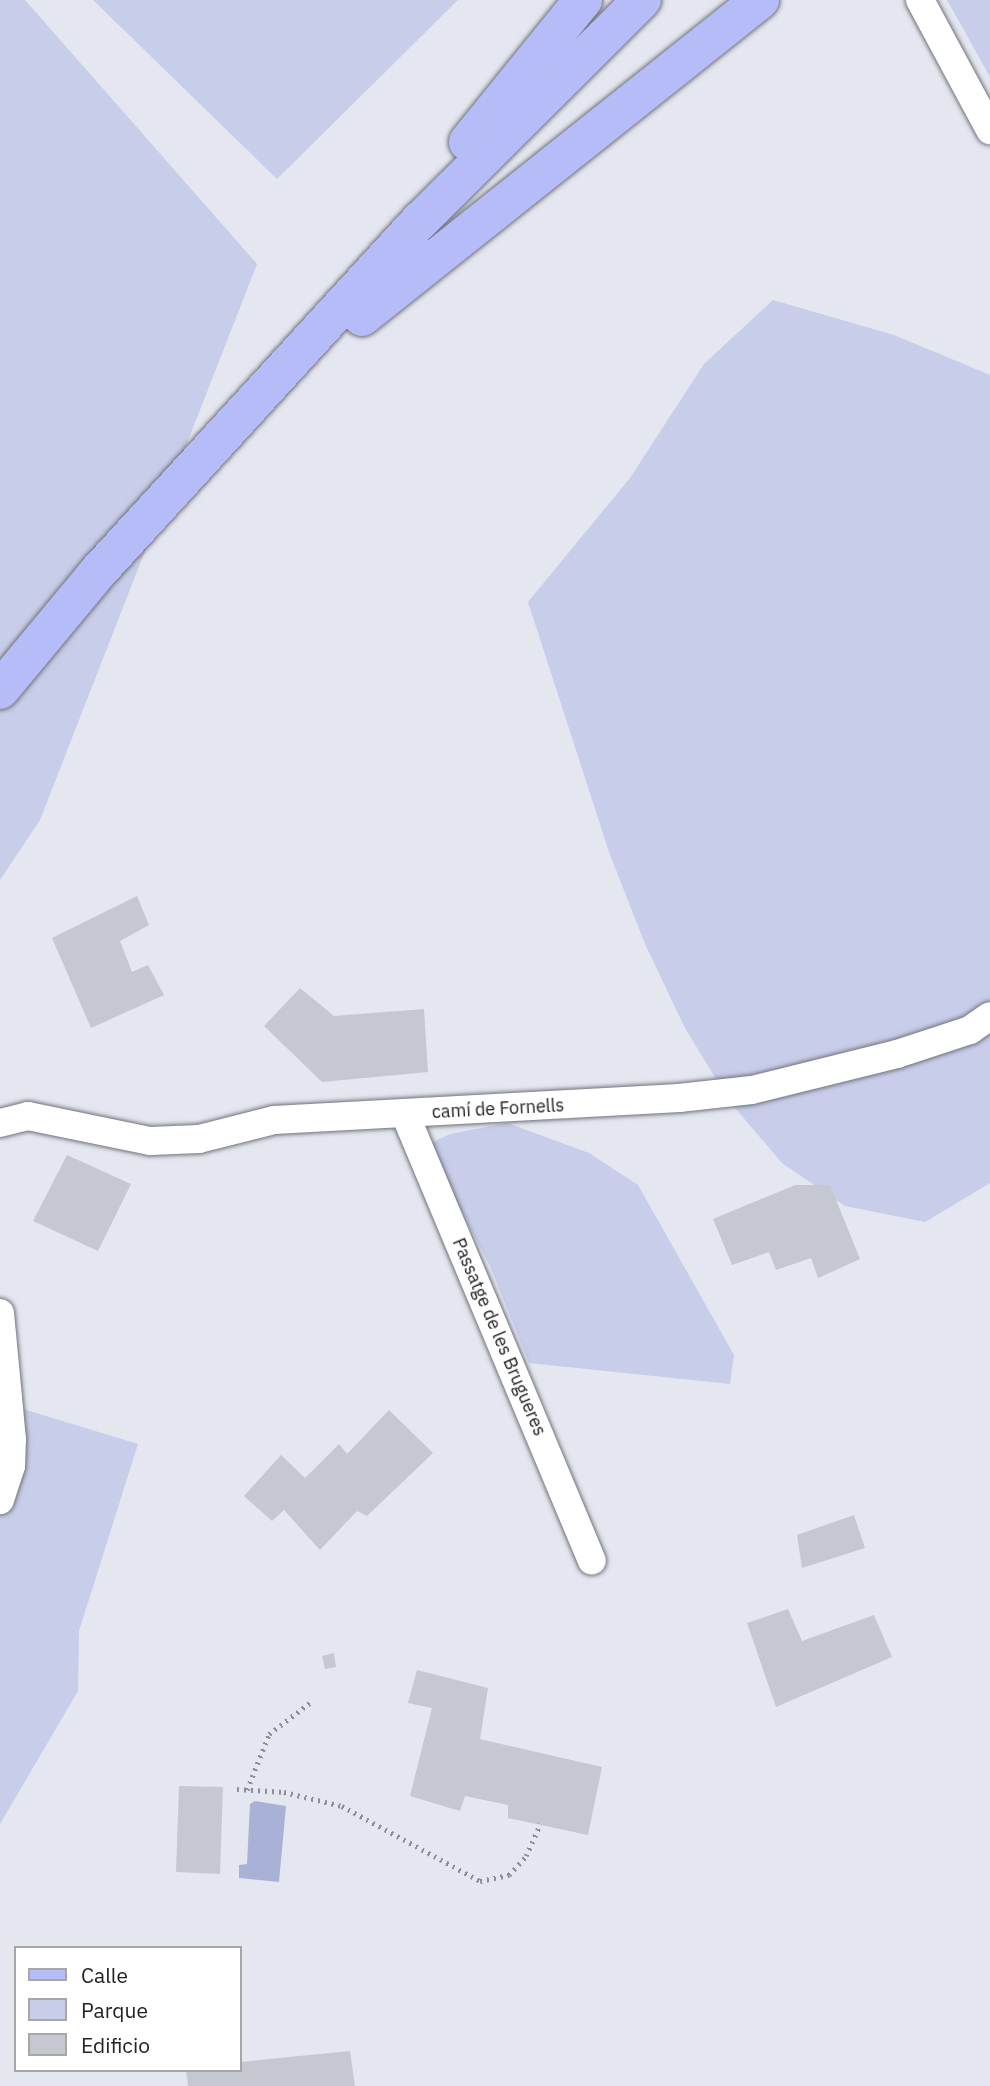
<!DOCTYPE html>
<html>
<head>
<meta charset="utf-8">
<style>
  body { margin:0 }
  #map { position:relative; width:990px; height:2086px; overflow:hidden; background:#e4e6f0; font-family:"IBM Plex Sans",sans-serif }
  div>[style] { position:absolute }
  .green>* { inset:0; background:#c8cde9 }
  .water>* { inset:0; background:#aab1d7 }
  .building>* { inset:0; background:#c5c7d1 }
  .path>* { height:4.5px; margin-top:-2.25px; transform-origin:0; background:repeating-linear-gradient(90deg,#8c8d95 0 2px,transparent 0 7px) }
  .roads { filter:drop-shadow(0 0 2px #71737c) drop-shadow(0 0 2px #71737c) }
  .street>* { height:28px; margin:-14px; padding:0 14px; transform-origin:14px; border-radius:14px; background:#fff }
  .primary>* { height:38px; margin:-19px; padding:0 19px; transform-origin:19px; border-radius:19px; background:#b6bcf7 }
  span { translate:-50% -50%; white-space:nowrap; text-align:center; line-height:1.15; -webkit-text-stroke:6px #fff; paint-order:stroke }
  .street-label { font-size:18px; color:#222226 }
  .legend { position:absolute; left:14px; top:1946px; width:228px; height:126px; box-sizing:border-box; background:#fff; border:2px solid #a7a7a8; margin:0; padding:9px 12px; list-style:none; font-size:21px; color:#222226 }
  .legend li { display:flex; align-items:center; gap:14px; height:35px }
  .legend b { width:35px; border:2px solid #a7a7a8 }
</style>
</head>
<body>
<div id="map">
  <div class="green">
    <div style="clip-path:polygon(0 0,25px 0,257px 264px,40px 820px,0 880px)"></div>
    <div style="clip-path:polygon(93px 0,458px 0,277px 179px)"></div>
    <div style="clip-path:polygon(947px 0,990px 0,990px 77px,975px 50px)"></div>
    <div style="clip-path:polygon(773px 300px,894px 335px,990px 375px,990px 1183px,925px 1222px,845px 1206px,782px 1163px,730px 1102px,685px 1028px,645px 944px,609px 852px,528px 602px,630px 478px,704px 364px)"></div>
    <div style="clip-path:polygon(507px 1123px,589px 1153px,638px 1185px,734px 1355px,730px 1384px,529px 1363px,490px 1266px,427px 1145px,450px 1134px)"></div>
    <div style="clip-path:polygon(0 1402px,138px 1444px,79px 1631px,78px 1691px,0 1824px)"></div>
  </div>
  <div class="water">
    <div style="clip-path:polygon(255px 1801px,286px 1806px,279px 1882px,239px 1878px,239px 1865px,247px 1864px,250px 1804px)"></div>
  </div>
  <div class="building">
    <div style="clip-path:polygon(137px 896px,149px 925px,120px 941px,132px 972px,148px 965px,164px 995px,91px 1028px,52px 938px)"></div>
    <div style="clip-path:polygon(300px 988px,334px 1016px,424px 1009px,428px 1072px,322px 1082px,264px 1026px)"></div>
    <div style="clip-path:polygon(67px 1155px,131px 1184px,98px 1251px,33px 1221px)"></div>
    <div style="clip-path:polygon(795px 1185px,830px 1185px,860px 1259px,818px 1278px,811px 1258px,776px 1270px,769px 1252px,732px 1265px,713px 1219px)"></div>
    <div style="clip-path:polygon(389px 1410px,433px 1453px,367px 1516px,357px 1511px,320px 1550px,284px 1510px,272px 1521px,244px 1496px,281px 1455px,305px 1478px,339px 1444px,347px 1454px)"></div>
    <div style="clip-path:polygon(854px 1515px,865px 1548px,802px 1568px,797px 1535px)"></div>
    <div style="clip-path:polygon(788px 1609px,802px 1641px,874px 1615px,892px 1657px,776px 1707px,747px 1623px)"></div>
    <div style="clip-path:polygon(334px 1653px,336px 1667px,325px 1669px,322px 1656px)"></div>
    <div style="clip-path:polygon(417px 1670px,488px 1688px,480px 1739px,602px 1767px,588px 1835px,508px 1818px,508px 1805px,465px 1796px,460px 1811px,410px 1796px,432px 1708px,408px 1703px)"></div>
    <div style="clip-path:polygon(179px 1786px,223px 1787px,220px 1874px,176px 1872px)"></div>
    <div style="clip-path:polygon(350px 2051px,355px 2086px,188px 2086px,186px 2070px,240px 2070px,240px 2062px)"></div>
  </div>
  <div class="path">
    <div style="left:237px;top:1789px;width:47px;rotate:3.7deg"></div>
    <div style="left:284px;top:1792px;width:60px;rotate:13.6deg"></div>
    <div style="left:342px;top:1806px;width:157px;rotate:28.5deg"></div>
    <div style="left:480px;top:1881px;width:30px;rotate:-12deg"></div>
    <div style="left:509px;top:1875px;width:25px;rotate:-48deg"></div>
    <div style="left:526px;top:1856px;width:35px;rotate:-66deg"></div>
    <div style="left:247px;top:1790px;width:60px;rotate:-68.6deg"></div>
    <div style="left:269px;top:1734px;width:53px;rotate:-37.3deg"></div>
  </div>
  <div class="roads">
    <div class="street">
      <div style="left:920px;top:0;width:148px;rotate:61.7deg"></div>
      <div style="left:405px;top:1114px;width:484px;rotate:67.3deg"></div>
      <div style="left:0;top:1123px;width:29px;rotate:-14deg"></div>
      <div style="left:28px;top:1116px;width:125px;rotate:11.6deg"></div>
      <div style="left:150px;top:1141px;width:49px;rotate:-2.3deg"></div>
      <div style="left:199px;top:1139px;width:77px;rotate:-14.2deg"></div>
      <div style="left:274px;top:1120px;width:406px;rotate:-3.1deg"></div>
      <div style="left:679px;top:1098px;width:73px;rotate:-6.3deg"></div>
      <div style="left:752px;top:1090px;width:149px;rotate:-13.9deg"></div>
      <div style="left:897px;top:1054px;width:77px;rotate:-18.2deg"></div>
      <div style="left:970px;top:1030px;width:24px;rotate:-35deg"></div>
      <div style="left:0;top:1313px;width:127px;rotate:84.6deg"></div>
      <div style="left:12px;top:1439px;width:27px;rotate:92deg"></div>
      <div style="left:11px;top:1466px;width:36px;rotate:108deg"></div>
    </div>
    <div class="primary">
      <div style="left:468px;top:142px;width:183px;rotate:-51deg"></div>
      <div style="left:362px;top:317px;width:509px;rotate:-38.54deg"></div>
      <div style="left:0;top:690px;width:153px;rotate:-50.3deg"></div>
      <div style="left:98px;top:572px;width:478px;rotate:-47.5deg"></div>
      <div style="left:421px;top:220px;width:312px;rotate:-44.9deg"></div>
    </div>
  </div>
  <div class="street-label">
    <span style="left:498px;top:1109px;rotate:-3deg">camí de Fornells</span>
    <span style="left:499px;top:1337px;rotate:67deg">Passatge de les Brugueres</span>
  </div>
  <ul class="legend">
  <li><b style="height:9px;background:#b6bcf7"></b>Calle</li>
  <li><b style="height:19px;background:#c8cde9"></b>Parque</li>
  <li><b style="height:19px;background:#c5c7d1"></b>Edificio</li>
  </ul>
</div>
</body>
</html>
